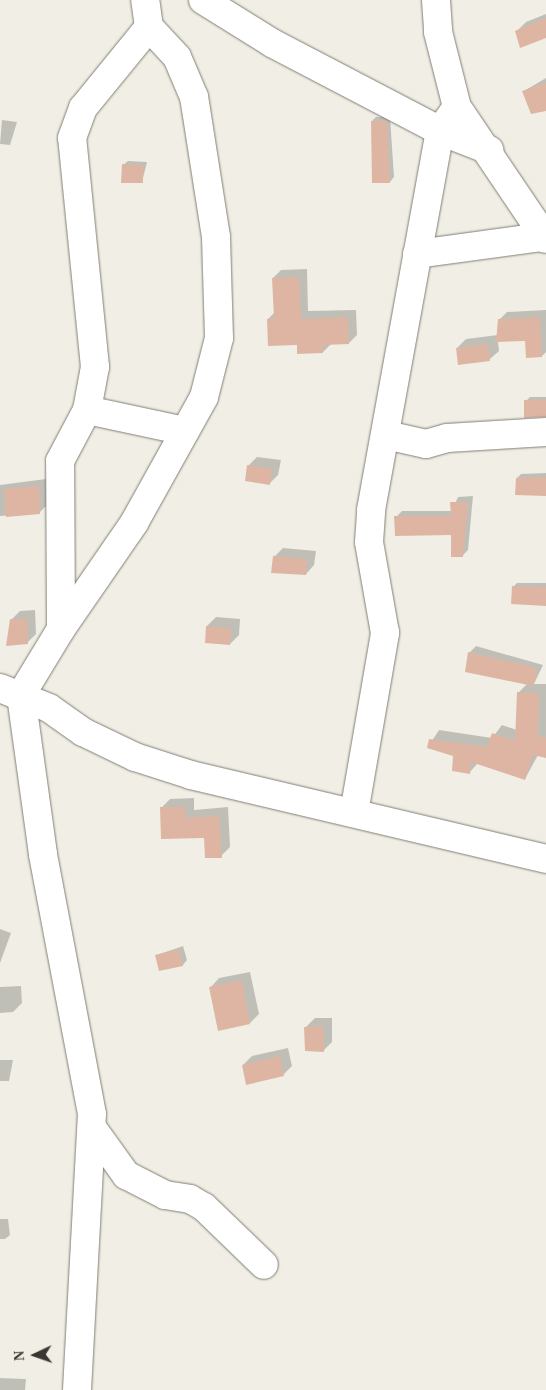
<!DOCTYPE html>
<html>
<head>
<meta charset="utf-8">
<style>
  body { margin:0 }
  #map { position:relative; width:546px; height:1390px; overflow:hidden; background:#f1efe5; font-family:"Times New Roman",serif }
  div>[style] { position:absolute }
  .shadow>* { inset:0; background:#0003 }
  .building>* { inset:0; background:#deb5a2 }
  .roads { filter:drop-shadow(0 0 1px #807e75) drop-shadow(0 0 1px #807e75) }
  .minor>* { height:28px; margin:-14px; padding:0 14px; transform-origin:14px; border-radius:14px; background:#fff }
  span { translate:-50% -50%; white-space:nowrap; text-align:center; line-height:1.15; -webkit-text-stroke:4.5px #f1efe5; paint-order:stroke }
  .north { position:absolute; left:10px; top:1330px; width:50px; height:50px; -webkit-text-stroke:4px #f1efe5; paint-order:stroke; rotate:267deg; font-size:14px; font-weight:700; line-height:20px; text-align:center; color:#383733 }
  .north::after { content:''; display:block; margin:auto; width:18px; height:22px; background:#383733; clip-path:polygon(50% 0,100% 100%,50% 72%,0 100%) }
</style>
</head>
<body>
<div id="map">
  <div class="shadow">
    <div style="clip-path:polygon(546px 14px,546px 37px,517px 31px,526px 22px)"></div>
    <div style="clip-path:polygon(546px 78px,546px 109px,524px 91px)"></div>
    <div style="clip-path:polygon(376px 117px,390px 117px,394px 177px,390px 182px,372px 121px)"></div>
    <div style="clip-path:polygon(2px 120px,17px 122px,10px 145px,0 144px)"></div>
    <div style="clip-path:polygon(128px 161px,147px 162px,142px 182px,123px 165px)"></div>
    <div style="clip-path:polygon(307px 269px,308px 311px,356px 310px,357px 335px,349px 343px,332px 343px,323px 352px,298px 344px,268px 319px,275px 312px,273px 278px,281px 270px)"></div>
    <div style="clip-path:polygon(546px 310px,546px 352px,542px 356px,526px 340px,498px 341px,499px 351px,490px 359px,459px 363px,457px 348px,466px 339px,498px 335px,499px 320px,507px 312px)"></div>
    <div style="clip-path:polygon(530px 397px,546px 397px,546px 414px,526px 401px)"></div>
    <div style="clip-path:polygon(257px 457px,281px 460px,278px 475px,269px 484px,248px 466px)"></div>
    <div style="clip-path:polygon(546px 473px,546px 495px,517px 478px,521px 474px)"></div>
    <div style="clip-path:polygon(46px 479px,47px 505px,39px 513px,0 516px,0 485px)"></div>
    <div style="clip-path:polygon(473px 496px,468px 550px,462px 556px,452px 534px,396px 517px,402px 511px,452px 511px,458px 497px)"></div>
    <div style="clip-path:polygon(546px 541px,546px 603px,513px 587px,517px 583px,546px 583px)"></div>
    <div style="clip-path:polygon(283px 548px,316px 551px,314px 565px,306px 574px,274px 557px)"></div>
    <div style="clip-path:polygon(35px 610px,36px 634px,27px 643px,11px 620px,20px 611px)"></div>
    <div style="clip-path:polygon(216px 617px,240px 619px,239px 635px,230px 644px,207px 626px)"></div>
    <div style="clip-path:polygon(476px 646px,543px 665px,534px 684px,546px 684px,546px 757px,538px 755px,525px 779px,478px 763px,469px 773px,454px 755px,428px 747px,439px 730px,492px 738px,502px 725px,517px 730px,518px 693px,527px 684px,467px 671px,470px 652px)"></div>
    <div style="clip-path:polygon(194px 798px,194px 810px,228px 807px,230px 847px,221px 856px,205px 837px,161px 808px,170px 799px)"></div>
    <div style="clip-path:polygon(0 929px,11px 933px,0 963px)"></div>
    <div style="clip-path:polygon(183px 946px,187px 960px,183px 965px,157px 955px)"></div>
    <div style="clip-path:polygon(250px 972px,259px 1014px,250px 1023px,211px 987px,219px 978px)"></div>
    <div style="clip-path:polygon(21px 986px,22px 1003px,13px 1012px,0 1013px,0 987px)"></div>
    <div style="clip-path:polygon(315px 1018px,332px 1018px,332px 1042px,323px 1051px,306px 1027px)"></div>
    <div style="clip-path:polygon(288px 1048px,292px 1066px,283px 1075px,243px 1065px,252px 1056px)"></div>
    <div style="clip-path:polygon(0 1060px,13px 1060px,9px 1081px,0 1081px)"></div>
    <div style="clip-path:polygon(0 1219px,8px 1219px,10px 1235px,5px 1239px,0 1239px)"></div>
    <div style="clip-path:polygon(0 1378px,26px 1379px,25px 1390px,0 1390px)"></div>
  </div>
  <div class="building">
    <div style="clip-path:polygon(546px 18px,546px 38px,520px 48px,515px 31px)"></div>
    <div style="clip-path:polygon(546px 83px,546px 111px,531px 114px,522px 91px)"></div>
    <div style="clip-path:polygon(371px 121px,387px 121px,390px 183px,372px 183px)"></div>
    <div style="clip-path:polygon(122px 164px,143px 165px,143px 183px,121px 183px)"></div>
    <div style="clip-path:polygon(299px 277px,301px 319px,348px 317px,349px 344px,323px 345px,323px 353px,297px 354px,297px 345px,268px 346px,267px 319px,274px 318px,272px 278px)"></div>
    <div style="clip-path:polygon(540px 317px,542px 357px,526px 358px,525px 341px,496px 342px,498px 319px)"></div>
    <div style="clip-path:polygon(488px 344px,490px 361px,458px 365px,456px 348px)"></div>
    <div style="clip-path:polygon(524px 400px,546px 400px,546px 417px,524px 418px)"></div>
    <div style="clip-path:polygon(247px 465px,272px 469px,270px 485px,245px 481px)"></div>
    <div style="clip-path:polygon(546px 477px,546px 496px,515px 495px,516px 478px)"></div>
    <div style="clip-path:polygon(39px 486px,40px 514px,6px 517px,4px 489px)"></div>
    <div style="clip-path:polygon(450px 502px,468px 502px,463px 557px,451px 557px,451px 535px,395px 536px,394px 516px,451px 516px)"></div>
    <div style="clip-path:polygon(273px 556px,307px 559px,306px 575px,271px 573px)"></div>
    <div style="clip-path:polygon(512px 586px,546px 587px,546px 606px,511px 604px)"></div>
    <div style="clip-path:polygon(10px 619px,27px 619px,28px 644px,6px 646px)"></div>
    <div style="clip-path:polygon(206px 626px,231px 628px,230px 645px,205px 643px)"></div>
    <div style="clip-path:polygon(468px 652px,533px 667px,537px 672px,533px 686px,465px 672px)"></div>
    <div style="clip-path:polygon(517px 692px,539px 693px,538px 736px,546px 738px,546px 758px,533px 755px,525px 780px,471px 762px,470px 774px,452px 771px,453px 756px,427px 748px,429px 739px,487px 747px,492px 733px,515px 741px)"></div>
    <div style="clip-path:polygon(160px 807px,185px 807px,186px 818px,219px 816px,222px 858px,205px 858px,204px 838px,161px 839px)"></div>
    <div style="clip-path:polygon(179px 949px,183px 966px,159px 971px,155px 955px)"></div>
    <div style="clip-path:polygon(242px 980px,250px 1024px,218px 1031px,209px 987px)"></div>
    <div style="clip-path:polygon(323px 1026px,324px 1052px,305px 1051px,304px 1027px)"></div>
    <div style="clip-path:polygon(280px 1056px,284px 1076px,246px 1085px,242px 1065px)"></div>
  </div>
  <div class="roads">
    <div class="minor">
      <div style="left:203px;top:0;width:81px;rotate:31.9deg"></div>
      <div style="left:272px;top:43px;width:190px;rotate:27.6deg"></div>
      <div style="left:440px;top:131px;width:53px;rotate:21.2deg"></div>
      <div style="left:436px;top:0;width:32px;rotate:86deg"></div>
      <div style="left:438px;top:32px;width:77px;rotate:75.8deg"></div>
      <div style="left:457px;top:107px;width:159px;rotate:56deg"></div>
      <div style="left:417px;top:254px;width:125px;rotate:-7.8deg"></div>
      <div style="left:87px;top:410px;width:100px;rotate:12.1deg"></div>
      <div style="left:386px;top:435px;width:41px;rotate:12.7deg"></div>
      <div style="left:426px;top:444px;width:22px;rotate:-16deg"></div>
      <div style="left:447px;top:438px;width:99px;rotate:-3.5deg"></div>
      <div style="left:61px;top:629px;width:129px;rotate:-55.4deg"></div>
      <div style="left:134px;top:523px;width:144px;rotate:-60.9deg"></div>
      <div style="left:204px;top:397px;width:61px;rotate:-75.7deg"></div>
      <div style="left:219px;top:338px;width:101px;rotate:-91.7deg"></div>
      <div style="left:216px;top:237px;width:142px;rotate:-98.9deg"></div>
      <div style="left:194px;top:97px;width:43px;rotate:-113deg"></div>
      <div style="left:177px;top:57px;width:41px;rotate:-133deg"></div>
      <div style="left:0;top:688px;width:53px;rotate:22.2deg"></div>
      <div style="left:49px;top:708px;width:42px;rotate:35.2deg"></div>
      <div style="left:83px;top:732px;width:58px;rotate:25.7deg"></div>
      <div style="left:135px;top:757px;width:59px;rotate:17.8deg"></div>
      <div style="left:191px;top:775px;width:365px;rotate:13.3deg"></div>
      <div style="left:354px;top:813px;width:183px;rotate:-80.2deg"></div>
      <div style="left:385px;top:633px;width:92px;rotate:-100deg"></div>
      <div style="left:369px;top:542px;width:32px;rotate:-86deg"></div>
      <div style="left:371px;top:510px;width:385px;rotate:-79.7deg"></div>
      <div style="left:440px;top:131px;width:29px;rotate:-55deg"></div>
      <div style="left:93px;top:1129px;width:57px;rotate:54.3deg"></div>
      <div style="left:126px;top:1175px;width:44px;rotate:27.1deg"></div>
      <div style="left:165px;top:1195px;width:25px;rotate:9deg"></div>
      <div style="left:190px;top:1199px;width:16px;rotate:30deg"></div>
      <div style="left:204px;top:1207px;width:83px;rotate:44deg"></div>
      <div style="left:77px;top:1390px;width:276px;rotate:-86.9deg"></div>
      <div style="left:92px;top:1114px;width:265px;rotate:-100.7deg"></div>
      <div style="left:43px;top:854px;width:161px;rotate:-97.9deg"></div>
      <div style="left:21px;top:695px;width:77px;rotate:-58.8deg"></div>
      <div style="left:61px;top:629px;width:168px;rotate:-90.3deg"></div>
      <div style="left:60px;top:461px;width:58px;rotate:-62.1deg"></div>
      <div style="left:87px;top:410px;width:44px;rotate:-79.5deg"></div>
      <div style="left:95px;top:367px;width:230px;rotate:-95.7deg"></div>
      <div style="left:72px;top:138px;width:32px;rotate:-70deg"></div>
      <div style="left:83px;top:108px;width:104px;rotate:-50.8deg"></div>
      <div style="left:149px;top:27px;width:27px;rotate:-98deg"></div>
    </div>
  </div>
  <div class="north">N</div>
</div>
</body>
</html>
